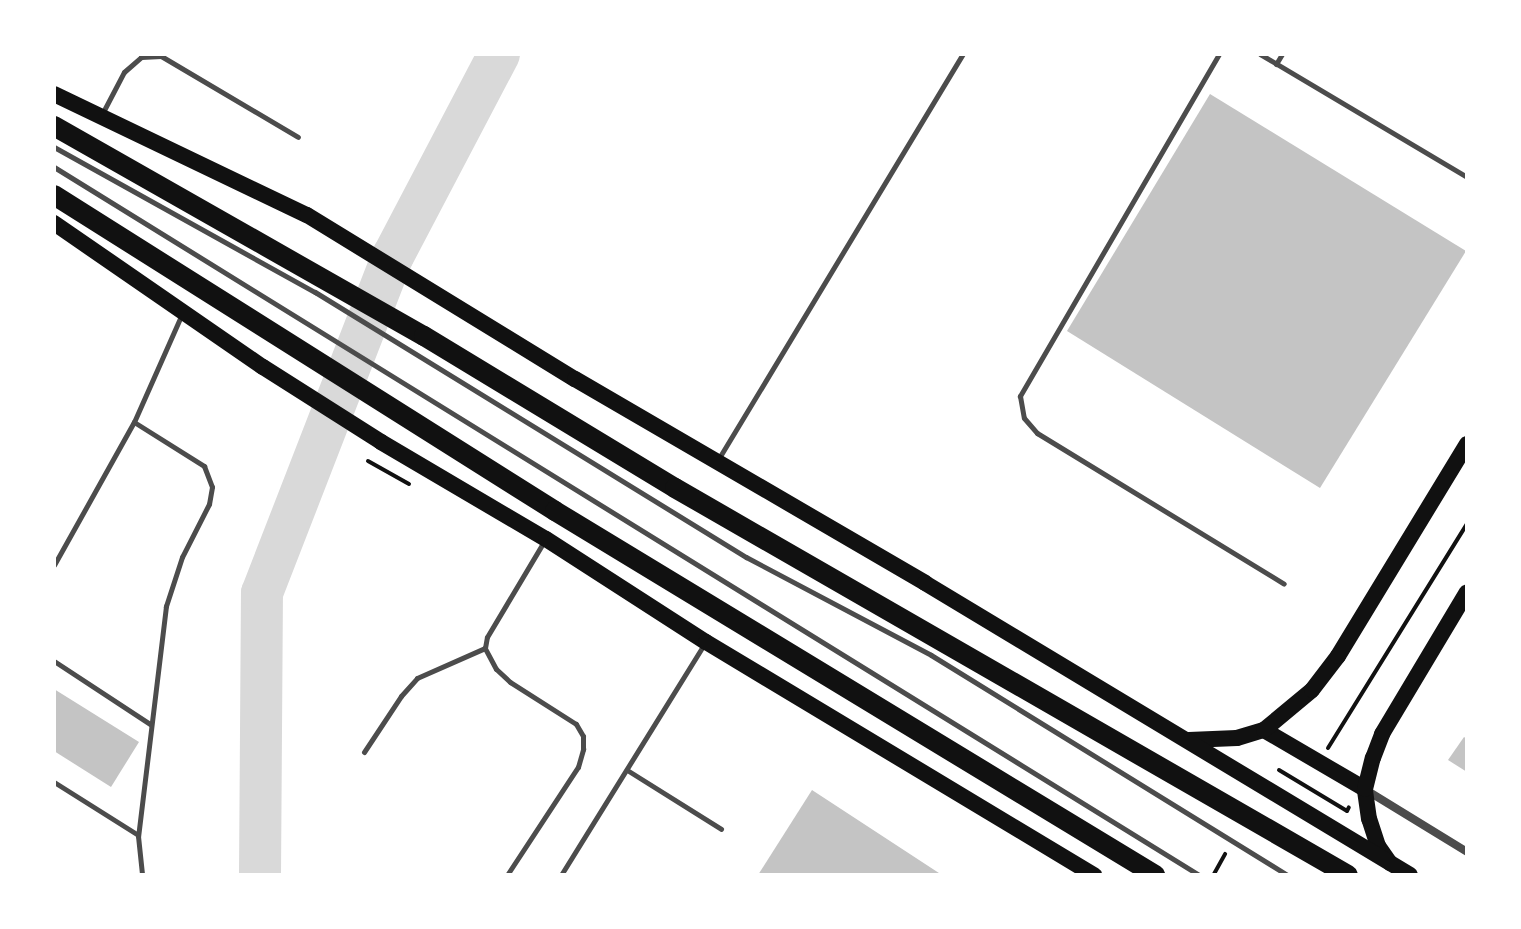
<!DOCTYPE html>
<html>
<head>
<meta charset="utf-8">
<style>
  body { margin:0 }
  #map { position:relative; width:1521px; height:929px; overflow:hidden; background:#fff; font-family:"Space Grotesk",sans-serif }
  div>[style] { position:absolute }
  .river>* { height:42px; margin:-21px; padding:0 21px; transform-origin:21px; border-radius:21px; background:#d9d9d9 }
  .building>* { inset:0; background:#c4c4c4 }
  .path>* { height:4px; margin:-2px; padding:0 2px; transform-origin:2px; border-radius:2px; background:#111 }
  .service>* { height:5px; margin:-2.5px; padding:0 2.5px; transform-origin:2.5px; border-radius:2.5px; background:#4c4c4c }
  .minor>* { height:8px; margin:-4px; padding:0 4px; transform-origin:4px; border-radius:4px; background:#4c4c4c }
  .secondary>* { height:16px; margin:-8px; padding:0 8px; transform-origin:8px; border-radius:8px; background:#111 }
  .primary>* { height:16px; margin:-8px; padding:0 8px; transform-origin:8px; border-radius:8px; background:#111 }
  .motorway>* { height:20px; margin:-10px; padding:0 10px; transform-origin:10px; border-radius:10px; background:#111 }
  span { translate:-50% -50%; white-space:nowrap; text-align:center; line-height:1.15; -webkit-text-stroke:7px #fff; paint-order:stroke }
  .frame { position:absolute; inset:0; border:56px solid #fff; pointer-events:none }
</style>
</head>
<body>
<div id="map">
  <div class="river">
    <div style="left:260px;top:875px;width:282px;rotate:-89.6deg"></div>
    <div style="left:262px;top:593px;width:362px;rotate:-68.8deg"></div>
    <div style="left:393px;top:256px;width:228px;rotate:-62.3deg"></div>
  </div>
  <div class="building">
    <div style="clip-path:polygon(1210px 94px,1466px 251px,1320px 488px,1067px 331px)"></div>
    <div style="clip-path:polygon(54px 689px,139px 742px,111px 787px,54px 751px)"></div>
    <div style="clip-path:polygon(1464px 737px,1467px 739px,1467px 772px,1448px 760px)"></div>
    <div style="clip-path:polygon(812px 790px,942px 875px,758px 875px)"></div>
  </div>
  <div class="path">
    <div style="left:368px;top:461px;width:47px;rotate:29.3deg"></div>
    <div style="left:1328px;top:748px;width:264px;rotate:-58.2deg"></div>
    <div style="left:1279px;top:770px;width:79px;rotate:31.1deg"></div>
    <div style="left:1347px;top:811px;width:4px;rotate:-63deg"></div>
    <div style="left:1214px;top:874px;width:23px;rotate:-61deg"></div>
  </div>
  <div class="service">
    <div style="left:1219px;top:54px;width:396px;rotate:120.2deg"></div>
    <div style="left:1020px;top:396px;width:22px;rotate:80deg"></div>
    <div style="left:1024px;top:418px;width:20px;rotate:49deg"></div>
    <div style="left:1037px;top:433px;width:289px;rotate:31.4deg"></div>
    <div style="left:1260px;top:54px;width:241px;rotate:30.7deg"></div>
    <div style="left:1276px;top:64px;width:12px;rotate:-59deg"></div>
    <div style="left:102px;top:114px;width:47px;rotate:-62.4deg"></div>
    <div style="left:124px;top:72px;width:23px;rotate:-41deg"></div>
    <div style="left:141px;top:57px;width:20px;rotate:-3deg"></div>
    <div style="left:161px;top:56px;width:159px;rotate:30.6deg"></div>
    <div style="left:54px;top:147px;width:299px;rotate:29.1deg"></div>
    <div style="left:315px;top:292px;width:506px;rotate:31.59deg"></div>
    <div style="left:746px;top:557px;width:209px;rotate:27.9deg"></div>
    <div style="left:931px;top:655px;width:418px;rotate:31.7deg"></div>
    <div style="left:54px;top:167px;width:1346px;rotate:31.73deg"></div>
    <div style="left:134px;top:422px;width:83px;rotate:32.2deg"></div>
    <div style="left:204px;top:466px;width:22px;rotate:69deg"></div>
    <div style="left:212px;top:487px;width:17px;rotate:100deg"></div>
    <div style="left:209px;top:504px;width:59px;rotate:117deg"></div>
    <div style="left:182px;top:557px;width:52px;rotate:108.1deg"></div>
    <div style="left:166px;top:606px;width:232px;rotate:96.9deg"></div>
    <div style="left:138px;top:836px;width:39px;rotate:84deg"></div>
    <div style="left:719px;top:458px;width:472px;rotate:-58.9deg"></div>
    <div style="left:54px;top:565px;width:164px;rotate:-60.8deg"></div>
    <div style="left:134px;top:422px;width:116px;rotate:-66.1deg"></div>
    <div style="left:54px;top:661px;width:115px;rotate:33.3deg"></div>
    <div style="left:364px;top:752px;width:67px;rotate:-56.5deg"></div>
    <div style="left:401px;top:696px;width:24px;rotate:-48deg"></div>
    <div style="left:417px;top:678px;width:74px;rotate:-23.8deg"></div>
    <div style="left:627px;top:770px;width:111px;rotate:32.1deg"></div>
    <div style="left:54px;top:782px;width:99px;rotate:32.2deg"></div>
    <div style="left:507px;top:875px;width:129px;rotate:-56.7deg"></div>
    <div style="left:578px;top:767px;width:19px;rotate:-74deg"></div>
    <div style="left:583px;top:749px;width:13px;rotate:-90deg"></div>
    <div style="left:583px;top:736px;width:14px;rotate:-120deg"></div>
    <div style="left:576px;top:724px;width:78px;rotate:-147.5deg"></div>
    <div style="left:510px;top:682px;width:19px;rotate:-137deg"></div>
    <div style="left:496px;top:669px;width:24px;rotate:-118deg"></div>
    <div style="left:485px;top:648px;width:11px;rotate:-80deg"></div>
    <div style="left:487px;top:637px;width:109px;rotate:-59.2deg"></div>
    <div style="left:561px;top:875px;width:273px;rotate:-58.2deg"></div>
  </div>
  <div class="minor">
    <div style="left:1366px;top:790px;width:119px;rotate:31.5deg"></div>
  </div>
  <div class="secondary">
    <div style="left:1264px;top:730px;width:117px;rotate:30.3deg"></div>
    <div style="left:1189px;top:740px;width:48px;rotate:-2.4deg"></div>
    <div style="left:1237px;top:738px;width:28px;rotate:-17deg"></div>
    <div style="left:1264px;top:730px;width:62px;rotate:-39.8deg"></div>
    <div style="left:1312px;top:690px;width:43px;rotate:-52.6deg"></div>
    <div style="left:1338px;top:656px;width:248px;rotate:-58.7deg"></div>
    <div style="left:1390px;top:863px;width:21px;rotate:-125deg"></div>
    <div style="left:1378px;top:846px;width:28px;rotate:-108deg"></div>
    <div style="left:1369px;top:819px;width:30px;rotate:-98deg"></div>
    <div style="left:1365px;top:789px;width:32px;rotate:-76deg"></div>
    <div style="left:1373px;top:758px;width:26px;rotate:-69deg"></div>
    <div style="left:1382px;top:734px;width:165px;rotate:-59.1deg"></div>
  </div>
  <div class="primary">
    <div style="left:54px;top:94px;width:280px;rotate:25.6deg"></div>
    <div style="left:307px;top:215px;width:314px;rotate:31.5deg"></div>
    <div style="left:575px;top:379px;width:405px;rotate:30.2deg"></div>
    <div style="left:925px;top:583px;width:566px;rotate:31.05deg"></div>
    <div style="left:54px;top:223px;width:254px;rotate:34.6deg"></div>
    <div style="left:263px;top:367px;width:140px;rotate:32.4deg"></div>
    <div style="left:381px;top:442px;width:191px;rotate:30.5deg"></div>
    <div style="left:546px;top:539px;width:190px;rotate:32.8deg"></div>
    <div style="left:706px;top:642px;width:453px;rotate:31deg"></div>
  </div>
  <div class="motorway">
    <div style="left:54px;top:126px;width:425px;rotate:29.6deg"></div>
    <div style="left:424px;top:336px;width:293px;rotate:31.2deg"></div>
    <div style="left:675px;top:488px;width:776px;rotate:29.9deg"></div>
    <div style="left:54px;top:195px;width:592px;rotate:32.24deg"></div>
    <div style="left:555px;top:511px;width:702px;rotate:31.24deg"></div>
  </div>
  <div class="frame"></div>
</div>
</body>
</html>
